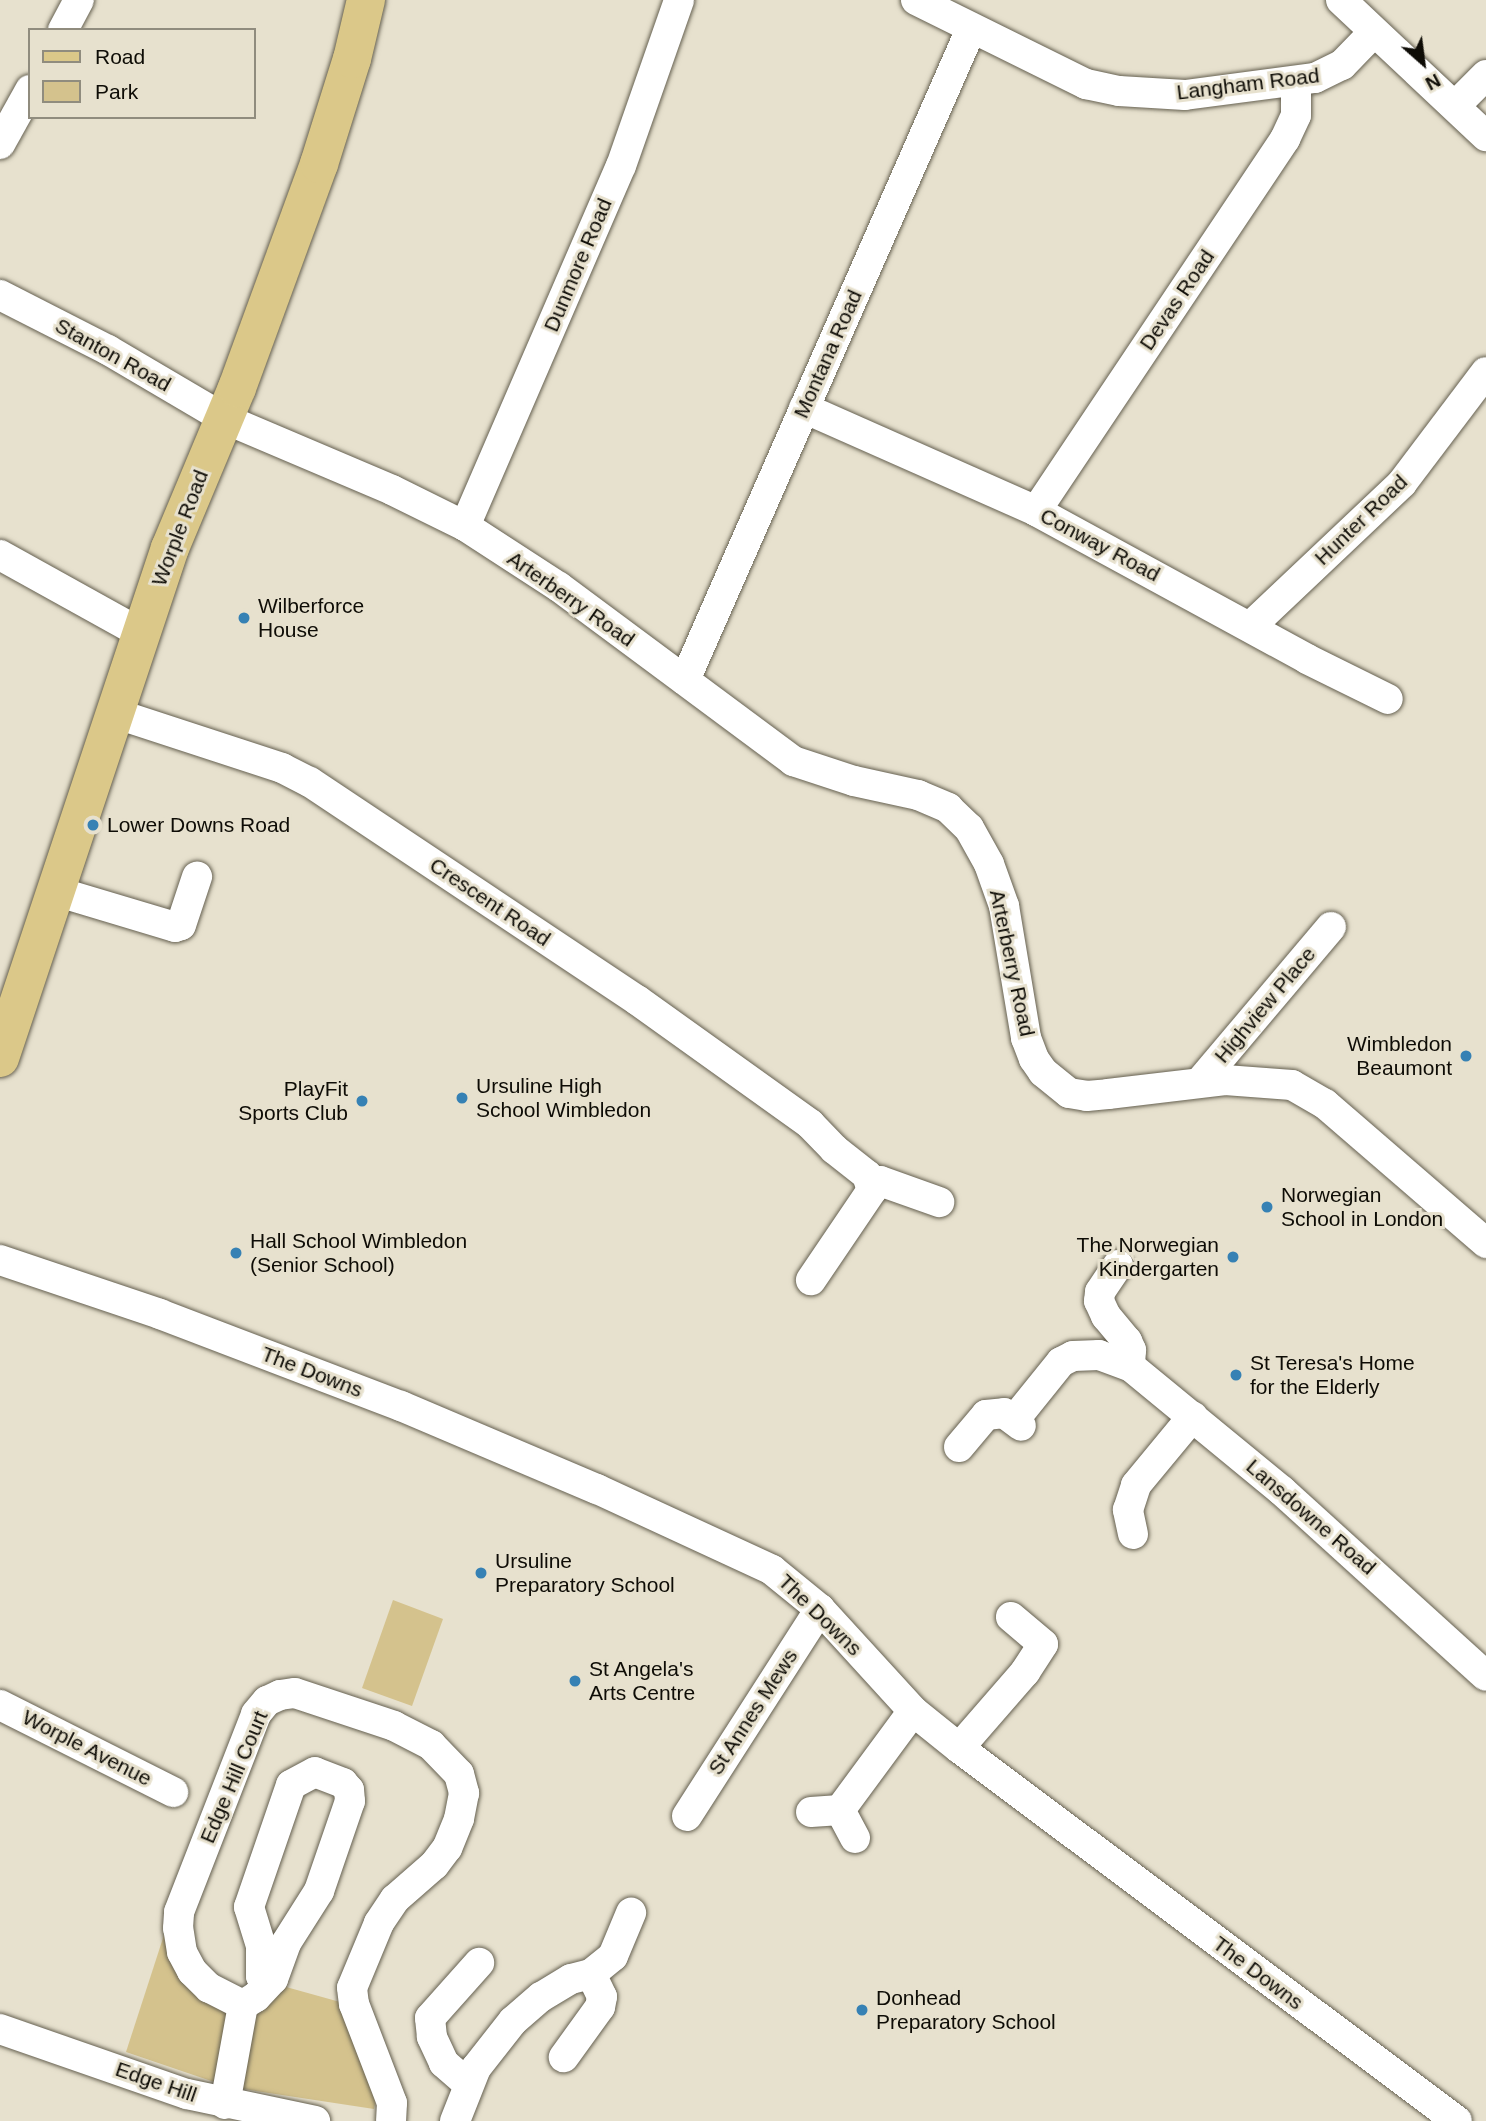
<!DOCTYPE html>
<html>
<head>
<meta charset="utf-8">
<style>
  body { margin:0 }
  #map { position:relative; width:1486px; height:2121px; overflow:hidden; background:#e7e1ce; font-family:Helvetica,sans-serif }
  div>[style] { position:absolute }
  .green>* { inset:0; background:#d4c28d }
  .roads { filter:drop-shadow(0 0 2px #656050) drop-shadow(0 0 2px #656050) }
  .minor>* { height:30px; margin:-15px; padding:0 15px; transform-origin:15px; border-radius:15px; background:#fff }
  .major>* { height:38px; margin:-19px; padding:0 19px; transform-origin:19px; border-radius:19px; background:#dbc889 }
  .dots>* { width:19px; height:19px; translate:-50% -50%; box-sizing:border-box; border:4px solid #e7e1ce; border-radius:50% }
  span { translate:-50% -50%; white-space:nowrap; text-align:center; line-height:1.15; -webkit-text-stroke:6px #e7e1ce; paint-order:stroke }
  .street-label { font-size:21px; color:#0e0c06 }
  .poi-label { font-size:21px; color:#0e0c06 }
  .left { translate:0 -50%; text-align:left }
  .right { translate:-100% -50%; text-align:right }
  .legend { position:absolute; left:28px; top:28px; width:228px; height:91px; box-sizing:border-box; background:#e7e1ce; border:2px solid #908c7e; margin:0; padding:9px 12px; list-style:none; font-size:21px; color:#0e0c06 }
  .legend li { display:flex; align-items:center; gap:14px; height:35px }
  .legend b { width:35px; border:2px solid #908c7e }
  .north { position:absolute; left:1388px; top:28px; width:70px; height:70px; -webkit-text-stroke:5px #e7e1ce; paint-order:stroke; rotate:152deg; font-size:19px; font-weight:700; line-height:28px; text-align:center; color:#0e0c06 }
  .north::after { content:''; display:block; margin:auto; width:24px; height:32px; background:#0e0c06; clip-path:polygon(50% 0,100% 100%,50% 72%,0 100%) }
</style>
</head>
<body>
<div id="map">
  <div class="green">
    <div style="clip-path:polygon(393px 1600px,443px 1619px,412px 1706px,362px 1688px)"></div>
    <div style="clip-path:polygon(164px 1935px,169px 1936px,233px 2007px,220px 2084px,126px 2052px)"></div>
    <div style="clip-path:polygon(279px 1985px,340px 2002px,377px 2093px,374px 2109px,243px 2089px,251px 2012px)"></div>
  </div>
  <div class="roads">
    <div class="minor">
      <div style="left:916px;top:0;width:190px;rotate:26.3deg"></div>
      <div style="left:1086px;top:84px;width:34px;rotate:12deg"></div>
      <div style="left:1119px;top:91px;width:66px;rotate:3.5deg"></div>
      <div style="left:1185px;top:95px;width:131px;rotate:-7.5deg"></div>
      <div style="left:1315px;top:78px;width:30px;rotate:-26deg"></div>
      <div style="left:1342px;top:65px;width:46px;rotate:-45.9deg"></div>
      <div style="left:1341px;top:0;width:199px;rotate:43.2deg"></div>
      <div style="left:63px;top:30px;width:34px;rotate:-62deg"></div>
      <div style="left:1455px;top:106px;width:44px;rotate:-45deg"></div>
      <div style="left:0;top:144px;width:62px;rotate:-60.9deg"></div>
      <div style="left:0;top:295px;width:121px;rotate:27deg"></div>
      <div style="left:108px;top:350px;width:136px;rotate:30.5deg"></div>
      <div style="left:225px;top:419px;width:181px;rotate:23deg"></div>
      <div style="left:392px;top:490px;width:81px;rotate:26.3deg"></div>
      <div style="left:465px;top:526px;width:112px;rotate:33deg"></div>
      <div style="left:559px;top:587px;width:292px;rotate:36.6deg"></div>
      <div style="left:793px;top:761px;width:64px;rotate:18.2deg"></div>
      <div style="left:854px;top:781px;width:66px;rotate:12.3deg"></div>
      <div style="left:918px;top:795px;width:33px;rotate:23deg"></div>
      <div style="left:948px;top:808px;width:29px;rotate:44deg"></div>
      <div style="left:969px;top:828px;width:41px;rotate:60.9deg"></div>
      <div style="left:989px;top:864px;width:45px;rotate:70.3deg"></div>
      <div style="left:1004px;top:906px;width:134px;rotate:80.5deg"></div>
      <div style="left:1026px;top:1038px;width:22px;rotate:69deg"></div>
      <div style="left:1034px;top:1059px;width:16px;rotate:55deg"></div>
      <div style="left:1043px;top:1072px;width:33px;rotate:39deg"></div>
      <div style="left:1069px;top:1093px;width:18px;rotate:9deg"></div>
      <div style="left:1087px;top:1096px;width:21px;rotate:-5deg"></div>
      <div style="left:1108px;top:1094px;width:118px;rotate:-6.8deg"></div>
      <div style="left:1225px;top:1080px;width:67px;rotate:4.3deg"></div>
      <div style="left:1292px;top:1085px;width:38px;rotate:30deg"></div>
      <div style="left:1325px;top:1104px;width:213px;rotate:40.8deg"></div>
      <div style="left:804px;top:408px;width:254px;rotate:23.9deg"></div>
      <div style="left:1036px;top:511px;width:309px;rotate:28.6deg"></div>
      <div style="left:1307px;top:659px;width:90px;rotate:26.3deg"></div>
      <div style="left:1036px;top:511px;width:448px;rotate:-56.2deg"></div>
      <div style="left:1285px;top:139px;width:26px;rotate:-65deg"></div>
      <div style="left:1296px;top:115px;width:33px;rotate:-90deg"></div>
      <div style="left:465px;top:526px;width:392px;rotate:-66.6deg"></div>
      <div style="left:621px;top:166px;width:176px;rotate:-70.7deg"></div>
      <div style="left:0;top:555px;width:161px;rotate:29deg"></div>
      <div style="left:1251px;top:626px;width:208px;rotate:-43.4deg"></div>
      <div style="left:1402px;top:483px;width:139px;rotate:-52.9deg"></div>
      <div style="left:685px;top:680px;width:711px;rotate:-66.28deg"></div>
      <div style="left:114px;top:713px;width:177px;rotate:18.1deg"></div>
      <div style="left:282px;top:768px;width:31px;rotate:27deg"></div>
      <div style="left:310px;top:782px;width:393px;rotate:33.7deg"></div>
      <div style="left:637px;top:1000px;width:213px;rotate:35.6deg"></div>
      <div style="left:810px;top:1124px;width:35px;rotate:46deg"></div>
      <div style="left:834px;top:1149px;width:42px;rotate:38.2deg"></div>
      <div style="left:867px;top:1175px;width:16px;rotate:72deg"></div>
      <div style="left:872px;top:1190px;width:109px;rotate:124.1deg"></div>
      <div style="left:55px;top:891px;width:125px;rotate:16.7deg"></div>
      <div style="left:175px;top:927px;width:6px;rotate:-18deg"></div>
      <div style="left:181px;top:925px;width:51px;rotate:-71.6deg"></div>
      <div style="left:1200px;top:1082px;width:203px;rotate:-49.8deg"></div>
      <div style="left:870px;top:1182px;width:10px;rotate:-6deg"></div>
      <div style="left:880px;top:1181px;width:63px;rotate:19.6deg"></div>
      <div style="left:0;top:1260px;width:169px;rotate:18.6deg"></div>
      <div style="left:160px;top:1314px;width:258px;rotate:20.9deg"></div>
      <div style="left:401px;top:1406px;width:213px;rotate:23deg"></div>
      <div style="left:597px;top:1489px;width:193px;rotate:24.8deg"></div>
      <div style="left:772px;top:1570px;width:62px;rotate:39.1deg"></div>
      <div style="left:820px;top:1609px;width:138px;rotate:47.6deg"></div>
      <div style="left:913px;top:1711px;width:59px;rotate:38.8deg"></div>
      <div style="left:959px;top:1748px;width:622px;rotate:36.83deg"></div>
      <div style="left:1118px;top:1265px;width:32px;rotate:124deg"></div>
      <div style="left:1100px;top:1292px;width:9px;rotate:96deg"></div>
      <div style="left:1099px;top:1301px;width:17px;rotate:65deg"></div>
      <div style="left:1106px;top:1316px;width:33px;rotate:50deg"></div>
      <div style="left:1127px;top:1341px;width:10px;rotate:66deg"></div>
      <div style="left:1131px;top:1350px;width:16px;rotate:94deg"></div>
      <div style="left:1015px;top:1419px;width:73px;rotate:-51.1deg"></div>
      <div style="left:1061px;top:1362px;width:13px;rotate:-27deg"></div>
      <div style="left:1073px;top:1356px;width:26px;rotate:-2deg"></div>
      <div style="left:1099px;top:1355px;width:33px;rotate:20deg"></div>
      <div style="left:1130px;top:1366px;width:197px;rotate:39.4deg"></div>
      <div style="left:1282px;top:1491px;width:275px;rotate:42.2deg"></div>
      <div style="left:959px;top:1447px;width:42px;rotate:-49.8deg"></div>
      <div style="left:986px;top:1415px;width:18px;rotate:-6deg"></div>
      <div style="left:1004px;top:1413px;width:21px;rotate:37deg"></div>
      <div style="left:1133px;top:1534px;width:25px;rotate:-102deg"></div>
      <div style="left:1128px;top:1510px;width:26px;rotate:-72deg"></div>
      <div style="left:1136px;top:1485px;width:89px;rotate:-50.4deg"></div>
      <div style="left:0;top:1705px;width:194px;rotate:26.7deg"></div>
      <div style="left:959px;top:1748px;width:101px;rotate:-49deg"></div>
      <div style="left:1025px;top:1672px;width:33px;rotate:-57deg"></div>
      <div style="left:1043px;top:1644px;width:42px;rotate:-139.8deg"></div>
      <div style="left:811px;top:1812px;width:29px;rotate:-4deg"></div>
      <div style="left:687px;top:1816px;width:246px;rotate:-57.3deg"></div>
      <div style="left:855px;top:1838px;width:32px;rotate:-118deg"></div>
      <div style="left:840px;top:1810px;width:123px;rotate:-53.6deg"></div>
      <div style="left:591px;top:1974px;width:28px;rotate:-39deg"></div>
      <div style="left:613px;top:1956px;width:47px;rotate:-67.3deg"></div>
      <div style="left:243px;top:2005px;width:38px;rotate:-153deg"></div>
      <div style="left:209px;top:1988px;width:24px;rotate:-135deg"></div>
      <div style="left:192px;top:1971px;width:21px;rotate:-118deg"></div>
      <div style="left:182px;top:1952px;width:24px;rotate:-99deg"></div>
      <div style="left:178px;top:1928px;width:16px;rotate:-86deg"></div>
      <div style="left:179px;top:1912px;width:212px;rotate:-68.7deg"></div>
      <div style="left:256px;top:1714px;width:17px;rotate:-50deg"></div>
      <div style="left:267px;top:1701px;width:14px;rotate:-25deg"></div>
      <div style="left:280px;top:1695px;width:15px;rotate:-8deg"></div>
      <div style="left:295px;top:1693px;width:104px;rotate:18.4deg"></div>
      <div style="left:394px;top:1726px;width:42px;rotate:27.2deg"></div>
      <div style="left:431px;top:1745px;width:40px;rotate:46deg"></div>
      <div style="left:459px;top:1774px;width:20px;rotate:75deg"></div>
      <div style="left:464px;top:1793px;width:26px;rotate:101deg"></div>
      <div style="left:459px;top:1819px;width:31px;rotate:112deg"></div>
      <div style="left:447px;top:1848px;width:21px;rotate:127deg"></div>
      <div style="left:434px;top:1865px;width:52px;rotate:138.9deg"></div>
      <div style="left:395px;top:1899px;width:29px;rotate:124deg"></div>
      <div style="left:379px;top:1923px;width:70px;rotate:112.6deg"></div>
      <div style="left:352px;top:1988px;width:16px;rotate:83deg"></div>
      <div style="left:354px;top:2004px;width:106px;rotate:69deg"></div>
      <div style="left:392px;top:2103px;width:18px;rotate:93deg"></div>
      <div style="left:0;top:2029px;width:198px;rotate:19.2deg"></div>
      <div style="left:187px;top:2094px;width:131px;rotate:11.9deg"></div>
      <div style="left:468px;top:2084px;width:32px;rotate:-139deg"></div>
      <div style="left:444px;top:2063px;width:29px;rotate:-115deg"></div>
      <div style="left:432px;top:2037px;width:19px;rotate:-96deg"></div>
      <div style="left:430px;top:2018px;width:74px;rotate:-48.3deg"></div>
      <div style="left:225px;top:2104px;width:101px;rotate:-79.7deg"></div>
      <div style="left:243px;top:2005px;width:15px;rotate:-32deg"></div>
      <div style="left:256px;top:1997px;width:25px;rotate:-47deg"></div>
      <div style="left:273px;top:1979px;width:38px;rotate:-70deg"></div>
      <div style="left:286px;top:1943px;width:62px;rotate:-57.6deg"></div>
      <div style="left:319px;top:1891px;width:95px;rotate:-71deg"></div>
      <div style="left:350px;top:1801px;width:11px;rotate:-95deg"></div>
      <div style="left:349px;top:1790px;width:9px;rotate:-131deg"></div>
      <div style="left:343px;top:1783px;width:30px;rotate:-159deg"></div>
      <div style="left:315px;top:1772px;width:27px;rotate:152deg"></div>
      <div style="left:291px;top:1785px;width:129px;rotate:109deg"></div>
      <div style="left:249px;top:1907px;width:41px;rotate:72.9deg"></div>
      <div style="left:261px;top:1946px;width:30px;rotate:90deg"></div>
      <div style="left:261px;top:1976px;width:11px;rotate:68deg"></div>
      <div style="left:455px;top:2121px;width:57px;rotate:-68.4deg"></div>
      <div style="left:476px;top:2068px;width:60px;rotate:-51.8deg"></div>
      <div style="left:513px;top:2021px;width:37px;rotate:-41deg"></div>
      <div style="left:541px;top:1997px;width:35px;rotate:-31deg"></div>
      <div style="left:571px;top:1979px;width:21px;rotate:-14deg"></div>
      <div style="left:591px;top:1974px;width:25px;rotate:64deg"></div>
      <div style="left:602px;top:1997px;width:10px;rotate:101deg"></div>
      <div style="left:600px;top:2007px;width:62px;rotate:125.8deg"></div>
    </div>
    <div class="major">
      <div style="left:0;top:1058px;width:538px;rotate:-71.57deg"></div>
      <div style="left:170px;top:548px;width:173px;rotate:-67.3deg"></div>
      <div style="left:237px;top:388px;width:239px;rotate:-69.9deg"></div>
      <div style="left:319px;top:164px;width:110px;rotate:-72.6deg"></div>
      <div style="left:352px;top:59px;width:61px;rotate:-76.7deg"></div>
    </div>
  </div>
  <div class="dots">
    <div style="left:244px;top:618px;background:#3681b4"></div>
    <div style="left:93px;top:825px;background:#3681b4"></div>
    <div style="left:1466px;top:1056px;background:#3681b4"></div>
    <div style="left:462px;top:1098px;background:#3681b4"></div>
    <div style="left:362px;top:1101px;background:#3681b4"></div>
    <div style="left:1267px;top:1207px;background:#3681b4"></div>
    <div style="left:236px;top:1253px;background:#3681b4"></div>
    <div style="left:1233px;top:1257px;background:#3681b4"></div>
    <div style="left:1236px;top:1375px;background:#3681b4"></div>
    <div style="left:481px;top:1573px;background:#3681b4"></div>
    <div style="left:575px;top:1681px;background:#3681b4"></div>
    <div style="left:862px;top:2010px;background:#3681b4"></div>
  </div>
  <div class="street-label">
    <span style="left:1248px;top:84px;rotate:-7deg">Langham Road</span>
    <span style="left:578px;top:265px;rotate:-67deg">Dunmore Road</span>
    <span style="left:1177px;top:300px;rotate:-56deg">Devas Road</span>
    <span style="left:828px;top:354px;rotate:-66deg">Montana Road</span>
    <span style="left:113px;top:355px;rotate:29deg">Stanton Road</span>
    <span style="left:1361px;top:520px;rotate:-44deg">Hunter Road</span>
    <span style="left:180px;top:528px;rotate:-69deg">Worple Road</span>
    <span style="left:1100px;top:545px;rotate:28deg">Conway Road</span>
    <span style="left:571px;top:599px;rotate:35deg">Arterberry Road</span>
    <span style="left:490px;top:902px;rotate:34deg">Crescent Road</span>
    <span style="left:1012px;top:963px;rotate:78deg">Arterberry Road</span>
    <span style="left:1265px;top:1005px;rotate:-50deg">Highview Place</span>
    <span style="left:312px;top:1372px;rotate:21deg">The Downs</span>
    <span style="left:1311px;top:1517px;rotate:41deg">Lansdowne Road</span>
    <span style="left:820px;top:1615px;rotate:44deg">The Downs</span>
    <span style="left:753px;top:1712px;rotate:-57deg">St Annes Mews</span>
    <span style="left:87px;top:1748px;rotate:27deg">Worple Avenue</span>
    <span style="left:234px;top:1777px;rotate:-67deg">Edge Hill Court</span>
    <span style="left:1258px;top:1973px;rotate:37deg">The Downs</span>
    <span style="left:156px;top:2082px;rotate:19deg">Edge Hill</span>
  </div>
  <div class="poi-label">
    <span class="left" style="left:258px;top:618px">Wilberforce<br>House</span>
    <span class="left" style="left:107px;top:825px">Lower Downs Road</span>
    <span class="right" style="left:1452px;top:1056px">Wimbledon<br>Beaumont</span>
    <span class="left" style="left:476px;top:1098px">Ursuline High<br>School Wimbledon</span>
    <span class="right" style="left:348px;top:1101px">PlayFit<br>Sports Club</span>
    <span class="left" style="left:1281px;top:1207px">Norwegian<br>School in London</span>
    <span class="left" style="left:250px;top:1253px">Hall School Wimbledon<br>(Senior School)</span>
    <span class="right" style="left:1219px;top:1257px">The Norwegian<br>Kindergarten</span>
    <span class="left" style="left:1250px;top:1375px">St Teresa's Home<br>for the Elderly</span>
    <span class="left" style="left:495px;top:1573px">Ursuline<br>Preparatory School</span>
    <span class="left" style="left:589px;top:1681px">St Angela's<br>Arts Centre</span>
    <span class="left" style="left:876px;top:2010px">Donhead<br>Preparatory School</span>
  </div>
  <ul class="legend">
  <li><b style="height:9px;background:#dbc889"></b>Road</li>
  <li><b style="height:19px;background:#d4c28d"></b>Park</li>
  </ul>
  <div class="north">N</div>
</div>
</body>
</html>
